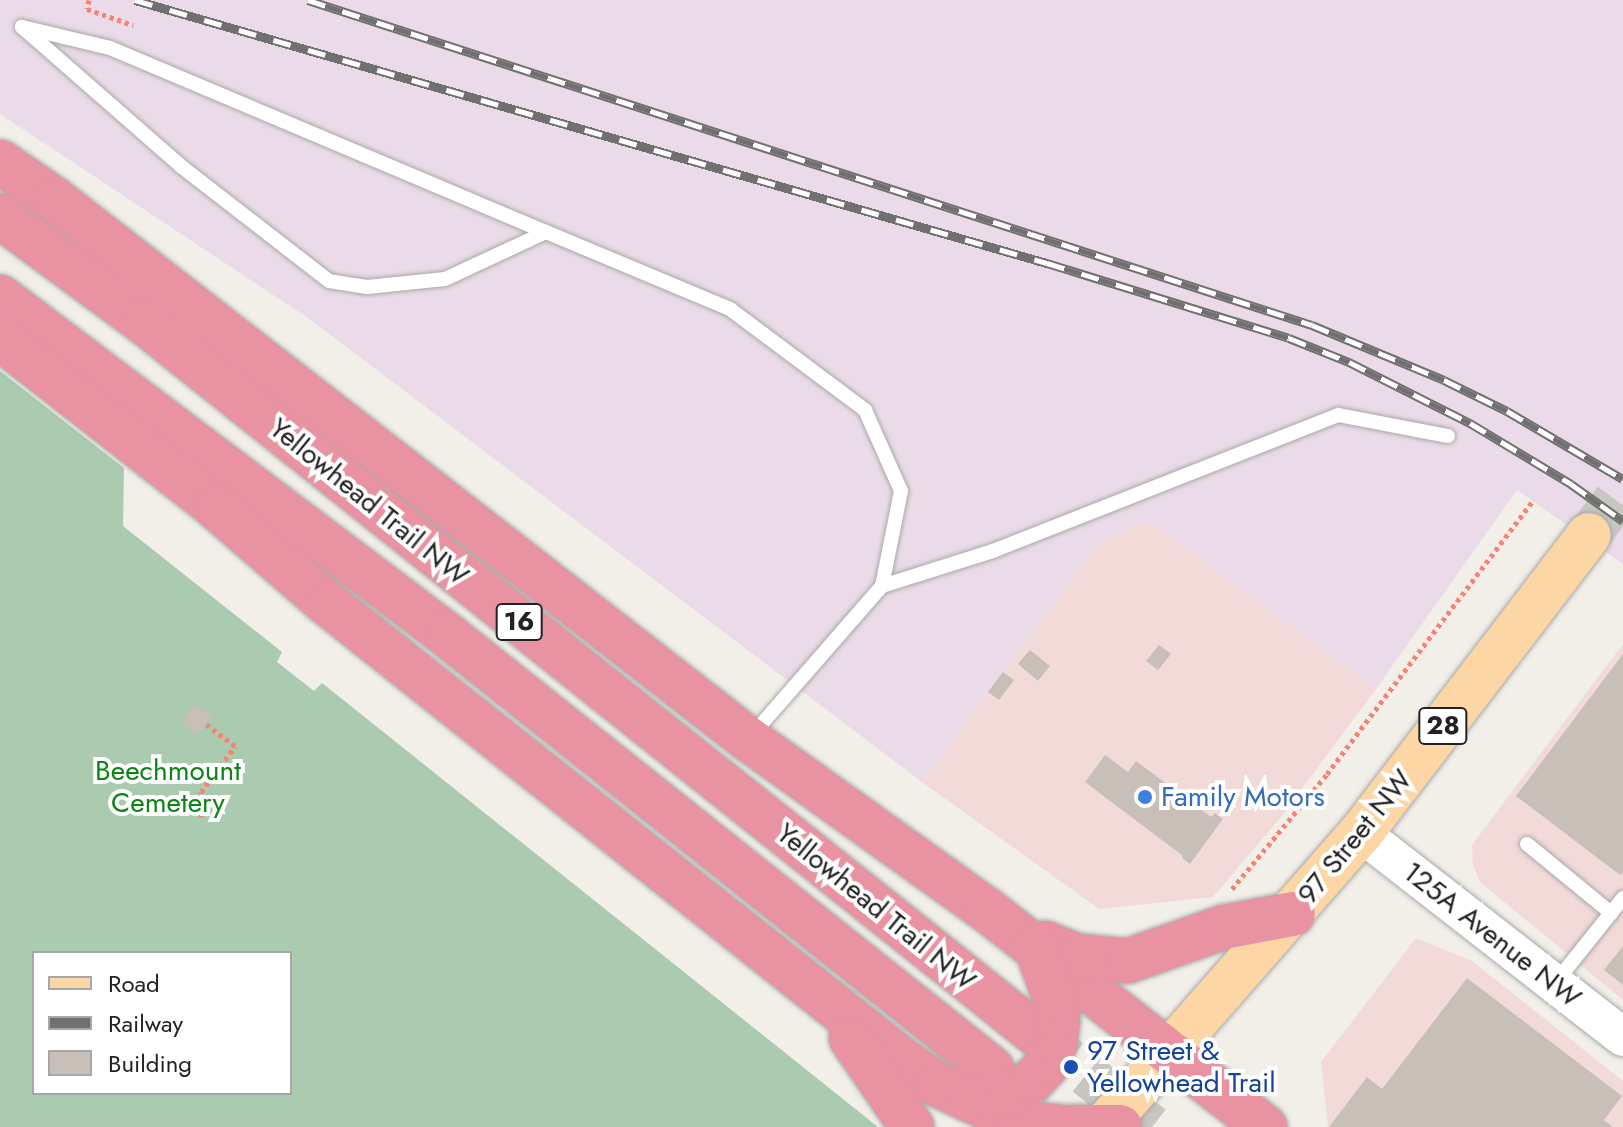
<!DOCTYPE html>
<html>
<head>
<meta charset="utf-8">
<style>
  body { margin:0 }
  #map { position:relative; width:1623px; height:1127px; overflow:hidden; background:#f2efe9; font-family:Jost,sans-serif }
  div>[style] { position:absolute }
  .commercial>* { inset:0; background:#f2dad9 }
  .industrial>* { inset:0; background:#ebdbe8 }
  .cemetery>* { inset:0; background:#aacbaf }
  .building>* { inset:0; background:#c7bfb8 }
  .primary-tunnel>* { height:44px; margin-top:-22px; transform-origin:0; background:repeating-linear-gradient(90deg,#c8c6c1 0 44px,transparent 0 66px) }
  .motorway-tunnel>* { height:44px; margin-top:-22px; transform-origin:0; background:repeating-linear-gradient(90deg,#c8c6c1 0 44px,transparent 0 66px) }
  .path>* { height:5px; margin-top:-2.5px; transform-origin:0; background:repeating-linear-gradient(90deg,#fa8072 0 4px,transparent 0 8px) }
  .roads { filter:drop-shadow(0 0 2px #a9a9a9) drop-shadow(0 0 2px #a9a9a9) }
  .service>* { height:14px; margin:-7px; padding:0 7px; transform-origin:7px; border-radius:7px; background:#fff }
  .tertiary>* { height:38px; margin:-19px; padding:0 19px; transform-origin:19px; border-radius:19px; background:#fff }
  .primary>* { height:44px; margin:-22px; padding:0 22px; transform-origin:22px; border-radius:22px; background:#fcd6a4 }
  .motorway>* { height:44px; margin:-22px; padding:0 22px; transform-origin:22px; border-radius:22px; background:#e892a2 }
  .rail>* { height:9px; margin-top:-4.5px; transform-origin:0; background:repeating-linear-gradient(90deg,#fff 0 18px,#707070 0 36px); box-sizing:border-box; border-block:2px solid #707070 }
  .dots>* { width:22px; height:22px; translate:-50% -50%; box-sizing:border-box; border:4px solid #fff; border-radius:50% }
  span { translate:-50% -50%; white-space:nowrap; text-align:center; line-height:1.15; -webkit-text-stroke:8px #fff; paint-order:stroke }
  .shield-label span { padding:2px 6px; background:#fff; border:2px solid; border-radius:6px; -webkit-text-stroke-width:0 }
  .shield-label { font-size:26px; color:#222; font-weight:700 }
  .street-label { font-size:28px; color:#222 }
  .park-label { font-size:28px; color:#0c8416 }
  .shop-label { font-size:28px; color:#366cbe }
  .left { translate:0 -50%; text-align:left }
  .transit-label { font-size:28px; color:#164399 }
  .legend { position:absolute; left:32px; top:951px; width:260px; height:144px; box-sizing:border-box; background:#fff; border:2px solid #a7a7a7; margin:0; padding:10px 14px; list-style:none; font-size:24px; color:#222 }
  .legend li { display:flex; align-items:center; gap:16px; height:40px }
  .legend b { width:40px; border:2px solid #a7a7a7 }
</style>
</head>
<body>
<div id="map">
  <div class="commercial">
    <div style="clip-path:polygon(1148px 520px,1376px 689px,1281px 817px,1213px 897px,1099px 909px,922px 782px,1099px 544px)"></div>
    <div style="clip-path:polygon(1623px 644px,1623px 1000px,1480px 882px,1473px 865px,1472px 845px)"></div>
    <div style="clip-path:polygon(1416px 938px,1472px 961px,1623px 1081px,1623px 1127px,1328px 1127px,1321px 1062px)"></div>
  </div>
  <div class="industrial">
    <div style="clip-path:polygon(0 0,1623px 0,1623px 564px,1517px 490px,1376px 689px,1148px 520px,1099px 544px,922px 782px,308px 318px,0 114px)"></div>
  </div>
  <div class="cemetery">
    <div style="clip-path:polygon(evenodd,0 371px,124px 468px,123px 526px,282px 652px,277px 662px,314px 691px,322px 683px,878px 1127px,0 1127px,0 371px,34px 953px,290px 953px,290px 1093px,34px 1093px,34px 953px)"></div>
  </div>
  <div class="building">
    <div style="clip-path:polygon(1159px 645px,1171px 654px,1158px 670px,1146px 661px)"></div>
    <div style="clip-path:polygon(1030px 650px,1050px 666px,1038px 681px,1018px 664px)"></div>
    <div style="clip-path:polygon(1623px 654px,1623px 872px,1620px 875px,1516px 796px)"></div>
    <div style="clip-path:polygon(1003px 672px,1014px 680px,999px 700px,988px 692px)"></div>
    <div style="clip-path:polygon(195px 704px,212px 716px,198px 735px,181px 722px)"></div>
    <div style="clip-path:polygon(1105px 755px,1128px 772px,1136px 761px,1211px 817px,1215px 813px,1223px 819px,1190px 864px,1182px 858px,1183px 856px,1085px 782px)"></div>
    <div style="clip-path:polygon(1623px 946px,1623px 985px,1604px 970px)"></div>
    <div style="clip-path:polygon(1467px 978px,1622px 1096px,1604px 1120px,1613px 1127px,1329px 1127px,1367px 1077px,1382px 1089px)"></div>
  </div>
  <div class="primary-tunnel">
    <div style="left:1589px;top:535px;width:56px;rotate:-52.9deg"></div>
  </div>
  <div class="motorway-tunnel">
    <div style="left:1035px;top:1033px;width:150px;rotate:38.8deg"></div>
  </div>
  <div class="path">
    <div style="left:89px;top:0;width:9px;rotate:103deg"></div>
    <div style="left:87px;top:9px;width:49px;rotate:19.2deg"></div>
    <div style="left:201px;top:817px;width:25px;rotate:-90deg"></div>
    <div style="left:201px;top:792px;width:57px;rotate:-53.5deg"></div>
    <div style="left:235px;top:746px;width:36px;rotate:-143deg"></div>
    <div style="left:1232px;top:889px;width:149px;rotate:-50.4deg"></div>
    <div style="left:1327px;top:774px;width:342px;rotate:-53deg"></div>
  </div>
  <div class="roads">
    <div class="service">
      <div style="left:546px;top:232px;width:111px;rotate:155deg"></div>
      <div style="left:445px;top:279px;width:78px;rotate:174.1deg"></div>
      <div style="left:367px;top:287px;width:38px;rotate:-171deg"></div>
      <div style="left:329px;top:281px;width:186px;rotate:-142.2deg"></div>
      <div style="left:182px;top:167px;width:213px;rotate:-138.8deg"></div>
      <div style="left:22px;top:27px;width:90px;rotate:13.4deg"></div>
      <div style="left:110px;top:48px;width:473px;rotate:22.9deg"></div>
      <div style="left:546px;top:232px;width:199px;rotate:22.7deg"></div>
      <div style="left:730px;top:309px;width:169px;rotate:36.8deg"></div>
      <div style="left:865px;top:410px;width:89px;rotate:66deg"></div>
      <div style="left:901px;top:491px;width:97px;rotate:101.3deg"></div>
      <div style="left:882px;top:586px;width:199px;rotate:131.1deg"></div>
      <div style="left:882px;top:586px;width:116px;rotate:-17.5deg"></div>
      <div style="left:993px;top:551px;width:371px;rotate:-21.5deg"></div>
      <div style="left:1338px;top:415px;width:112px;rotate:10.8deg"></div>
      <div style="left:1527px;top:844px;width:109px;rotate:39.4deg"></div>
      <div style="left:1555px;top:983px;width:109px;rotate:-51.3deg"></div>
    </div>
    <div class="tertiary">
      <div style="left:1361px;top:833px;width:332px;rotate:37.9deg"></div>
    </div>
    <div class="primary">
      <div style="left:1105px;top:1125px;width:388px;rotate:-48.8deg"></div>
      <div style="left:1361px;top:833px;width:375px;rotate:-52.6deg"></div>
    </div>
    <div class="motorway">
      <div style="left:0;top:162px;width:65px;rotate:34.4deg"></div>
      <div style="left:54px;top:199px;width:879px;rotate:37.89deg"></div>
      <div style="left:748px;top:739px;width:294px;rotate:35.6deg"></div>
      <div style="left:987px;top:910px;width:353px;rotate:38deg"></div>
      <div style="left:0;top:216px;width:179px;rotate:36.4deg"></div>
      <div style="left:144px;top:322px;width:1140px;rotate:38.59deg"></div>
      <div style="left:0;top:297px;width:559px;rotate:37.07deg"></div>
      <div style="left:446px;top:634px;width:698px;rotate:38.54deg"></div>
      <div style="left:0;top:338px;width:274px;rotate:38deg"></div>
      <div style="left:216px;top:507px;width:147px;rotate:40.9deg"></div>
      <div style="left:327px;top:603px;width:733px;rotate:38.46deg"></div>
      <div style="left:901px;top:1059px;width:45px;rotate:35.1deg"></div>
      <div style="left:938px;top:1085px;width:90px;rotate:24.9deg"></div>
      <div style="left:1020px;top:1123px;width:41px;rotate:5.6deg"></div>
      <div style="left:1045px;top:943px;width:35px;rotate:22deg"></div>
      <div style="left:1078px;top:956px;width:50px;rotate:5.7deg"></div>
      <div style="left:1128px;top:961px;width:102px;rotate:-19.5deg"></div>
      <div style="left:1224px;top:927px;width:70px;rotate:-10.7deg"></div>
      <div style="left:851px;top:1038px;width:108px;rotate:55.6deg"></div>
      <div style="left:968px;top:1099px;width:45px;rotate:-9deg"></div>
      <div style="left:1012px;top:1092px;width:23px;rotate:-29deg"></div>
      <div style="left:1032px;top:1081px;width:21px;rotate:-47deg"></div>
      <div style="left:1046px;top:1066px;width:24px;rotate:-68deg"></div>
      <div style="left:1055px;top:1044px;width:24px;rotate:-83deg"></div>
      <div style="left:1058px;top:1020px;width:25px;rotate:-99deg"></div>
      <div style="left:1054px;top:995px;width:51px;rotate:-110.6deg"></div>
      <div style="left:1073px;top:1127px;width:47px"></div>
    </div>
  </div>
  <div class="rail">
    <div style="left:135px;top:0;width:949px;rotate:16.09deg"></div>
    <div style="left:1047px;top:263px;width:253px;rotate:17.2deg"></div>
    <div style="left:1289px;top:338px;width:65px;rotate:21.8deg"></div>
    <div style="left:1349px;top:362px;width:136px;rotate:26.8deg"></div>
    <div style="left:1470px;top:423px;width:118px;rotate:31.1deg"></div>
    <div style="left:1571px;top:484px;width:64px;rotate:35.4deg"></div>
    <div style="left:308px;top:0;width:1055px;rotate:17.94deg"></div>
    <div style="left:1312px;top:325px;width:143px;rotate:22.6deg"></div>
    <div style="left:1444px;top:380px;width:70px;rotate:26.2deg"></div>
    <div style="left:1507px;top:411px;width:134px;rotate:30.4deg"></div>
  </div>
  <div class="dots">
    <div style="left:1145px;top:797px;background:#3f7fe0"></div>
    <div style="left:1071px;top:1067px;background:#1a4fb4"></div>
  </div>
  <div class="shield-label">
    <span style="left:519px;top:622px">16</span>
    <span style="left:1443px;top:726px">28</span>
  </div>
  <div class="street-label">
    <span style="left:369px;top:502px;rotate:39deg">Yellowhead Trail NW</span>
    <span style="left:1355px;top:837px;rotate:-51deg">97 Street NW</span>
    <span style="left:876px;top:907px;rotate:39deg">Yellowhead Trail NW</span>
    <span style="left:1492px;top:935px;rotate:38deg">125A Avenue NW</span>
  </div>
  <div class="park-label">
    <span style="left:168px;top:787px">Beechmount<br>Cemetery</span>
  </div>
  <div class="shop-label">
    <span class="left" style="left:1161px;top:797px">Family Motors</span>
  </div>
  <div class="transit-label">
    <span class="left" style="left:1087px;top:1067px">97 Street &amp;<br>Yellowhead Trail</span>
  </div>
  <ul class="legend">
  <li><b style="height:10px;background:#fcd6a4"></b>Road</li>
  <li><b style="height:10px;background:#707070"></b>Railway</li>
  <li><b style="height:22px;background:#c7bfb8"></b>Building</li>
  </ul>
</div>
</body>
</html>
